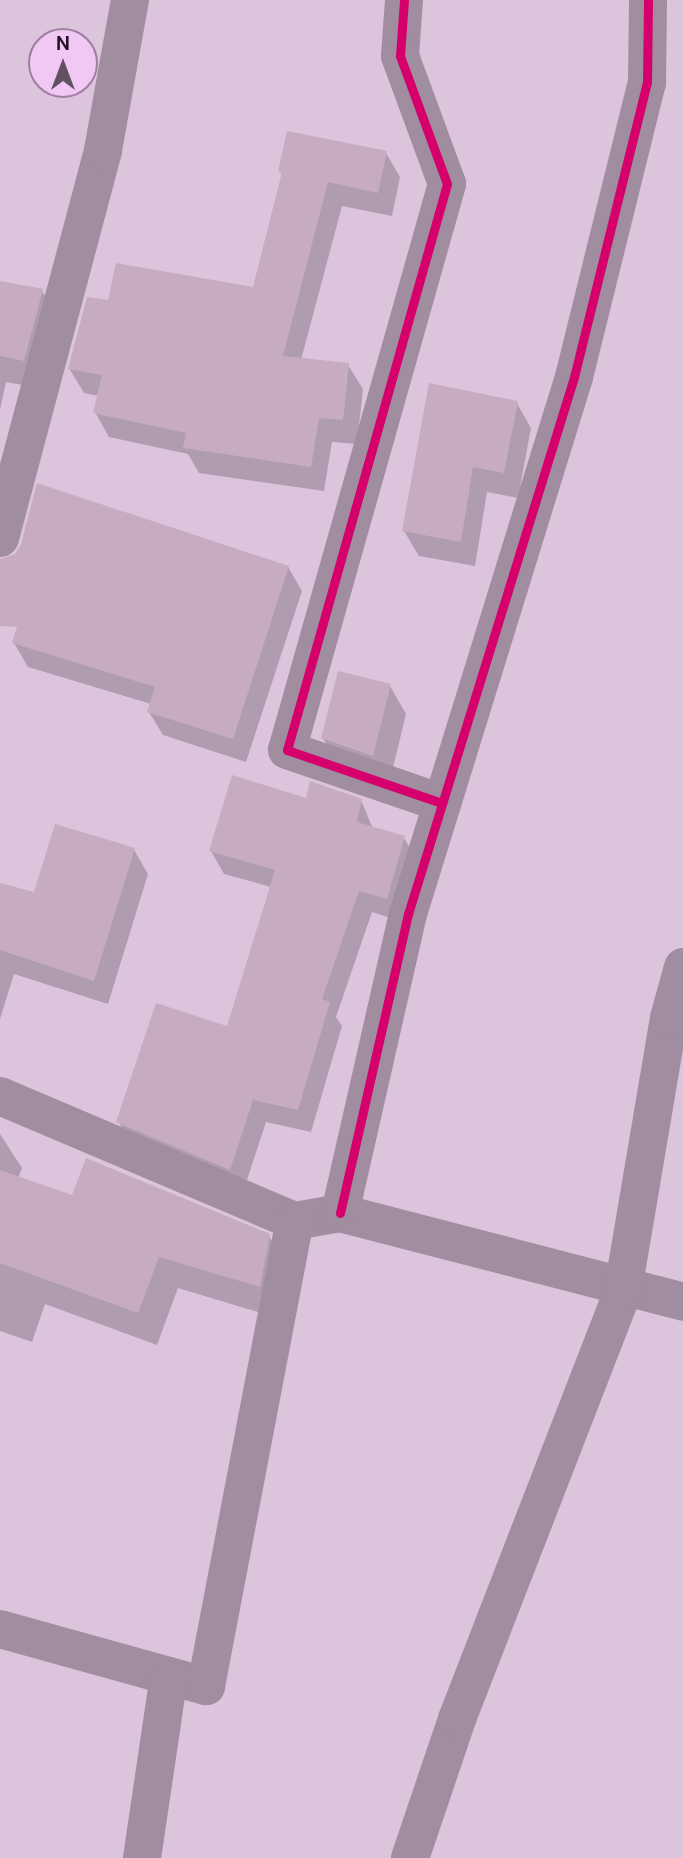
<!DOCTYPE html>
<html>
<head>
<meta charset="utf-8">
<style>
  body { margin:0 }
  #map { position:relative; width:683px; height:1858px; overflow:hidden; background:#dbc4dc; font-family:"DM Sans",sans-serif }
  div>[style] { position:absolute }
  .shadow>* { inset:0; background:#0003 }
  .building>* { inset:0; background:#c7acc1 }
  .minor>* { height:38px; margin:-19px; padding:0 19px; transform-origin:19px; border-radius:19px; background:#a08ea0 }
  .cycleway>* { height:9px; margin:-4.5px; padding:0 4.5px; transform-origin:4.5px; border-radius:4.5px; background:#d6006c }
  span { translate:-50% -50%; white-space:nowrap; text-align:center; line-height:1.15; -webkit-text-stroke:5px #f1c7f3; paint-order:stroke }
  .north { position:absolute; left:28px; top:28px; width:70px; height:70px; box-sizing:border-box; background:#f1c7f3; border:2px solid #9e7f9f; border-radius:50%; rotate:0deg; font-size:19px; font-weight:700; line-height:28px; text-align:center; color:#211222 }
  .north::after { content:''; display:block; margin:auto; width:24px; height:32px; background:#625063; clip-path:polygon(50% 0,100% 100%,50% 72%,0 100%) }
</style>
</head>
<body>
<div id="map">
  <div class="shadow">
    <div style="clip-path:polygon(386px 153px,400px 177px,392px 216px,342px 206px,301px 360px,348px 365px,363px 389px,357px 444px,332px 442px,324px 491px,199px 473px,188px 454px,109px 437px,95px 412px,99px 396px,84px 393px,69px 368px,110px 301px,254px 289px,283px 176px,280px 171px)"></div>
    <div style="clip-path:polygon(0 283px,42px 291px,59px 319px,40px 388px,6px 382px,0 410px)"></div>
    <div style="clip-path:polygon(516px 402px,531px 428px,518px 498px,487px 492px,475px 566px,419px 556px,404px 531px)"></div>
    <div style="clip-path:polygon(288px 567px,302px 591px,246px 762px,163px 735px,149px 712px,151px 704px,28px 667px,14px 643px)"></div>
    <div style="clip-path:polygon(390px 686px,406px 714px,389px 784px,339px 767px,323px 738px)"></div>
    <div style="clip-path:polygon(361px 800px,373px 829px,404px 838px,417px 861px,400px 921px,372px 912px,336px 1017px,342px 1026px,311px 1132px,266px 1122px,243px 1192px,132px 1144px,118px 1121px,229px 1029px,271px 887px,224px 874px,211px 851px,307px 801px)"></div>
    <div style="clip-path:polygon(134px 850px,148px 874px,108px 1004px,14px 974px,0 1019px,0 885px,35px 895px)"></div>
    <div style="clip-path:polygon(0 1134px,22px 1168px,18px 1178px,73px 1198px,269px 1236px,288px 1268px,278px 1318px,178px 1288px,157px 1345px,45px 1304px,32px 1342px,0 1331px)"></div>
  </div>
  <div class="building">
    <div style="clip-path:polygon(287px 131px,387px 151px,378px 193px,328px 182px,283px 356px,349px 363px,343px 420px,319px 418px,311px 467px,183px 448px,186px 433px,93px 413px,102px 375px,68px 369px,87px 297px,108px 300px,116px 263px,253px 287px,282px 172px,278px 171px)"></div>
    <div style="clip-path:polygon(0 281px,43px 289px,24px 361px,0 356px)"></div>
    <div style="clip-path:polygon(429px 383px,518px 401px,504px 473px,473px 467px,461px 542px,402px 531px)"></div>
    <div style="clip-path:polygon(37px 483px,289px 566px,233px 739px,147px 712px,155px 687px,12px 643px,17px 627px,0 626px,0 559px,15px 554px,21px 544px)"></div>
    <div style="clip-path:polygon(338px 671px,391px 684px,373px 756px,321px 738px)"></div>
    <div style="clip-path:polygon(232px 775px,306px 798px,310px 781px,362px 799px,357px 822px,405px 836px,387px 899px,359px 891px,322px 999px,330px 1002px,298px 1110px,253px 1100px,230px 1170px,116px 1122px,156px 1003px,227px 1026px,275px 870px,209px 851px)"></div>
    <div style="clip-path:polygon(55px 824px,135px 848px,94px 981px,0 950px,0 883px,34px 892px)"></div>
    <div style="clip-path:polygon(86px 1158px,270px 1234px,260px 1287px,159px 1257px,138px 1313px,0 1263px,0 1170px,72px 1195px)"></div>
  </div>
  <div class="minor">
    <div style="left:404px;top:0;width:56px;rotate:94.1deg"></div>
    <div style="left:400px;top:56px;width:136px;rotate:69.8deg"></div>
    <div style="left:447px;top:184px;width:588px;rotate:105.78deg"></div>
    <div style="left:287px;top:750px;width:164px;rotate:18.9deg"></div>
    <div style="left:0;top:538px;width:401px;rotate:-75.1deg"></div>
    <div style="left:103px;top:150px;width:152px;rotate:-79.8deg"></div>
    <div style="left:0;top:1096px;width:320px;rotate:23deg"></div>
    <div style="left:295px;top:1221px;width:46px;rotate:-10.1deg"></div>
    <div style="left:340px;top:1213px;width:354px;rotate:14.5deg"></div>
    <div style="left:340px;top:1213px;width:307px;rotate:-77.2deg"></div>
    <div style="left:408px;top:914px;width:562px;rotate:-72.82deg"></div>
    <div style="left:574px;top:377px;width:303px;rotate:-76.1deg"></div>
    <div style="left:647px;top:83px;width:83px;rotate:-89.3deg"></div>
    <div style="left:0;top:1629px;width:214px;rotate:15.5deg"></div>
    <div style="left:206px;top:1686px;width:473px;rotate:-79.2deg"></div>
    <div style="left:142px;top:1858px;width:184px;rotate:-81.6deg"></div>
    <div style="left:410px;top:1858px;width:147px;rotate:-71.3deg"></div>
    <div style="left:457px;top:1719px;width:460px;rotate:-68.8deg"></div>
    <div style="left:623px;top:1290px;width:276px;rotate:-80.4deg"></div>
    <div style="left:669px;top:1018px;width:53px;rotate:-74.6deg"></div>
  </div>
  <div class="cycleway">
    <div style="left:404px;top:0;width:56px;rotate:94.1deg"></div>
    <div style="left:400px;top:56px;width:136px;rotate:69.8deg"></div>
    <div style="left:447px;top:184px;width:588px;rotate:105.78deg"></div>
    <div style="left:287px;top:750px;width:164px;rotate:18.9deg"></div>
    <div style="left:340px;top:1213px;width:307px;rotate:-77.2deg"></div>
    <div style="left:408px;top:914px;width:562px;rotate:-72.82deg"></div>
    <div style="left:574px;top:377px;width:303px;rotate:-76.1deg"></div>
    <div style="left:647px;top:83px;width:83px;rotate:-89.3deg"></div>
  </div>
  <div class="north">N</div>
</div>
</body>
</html>
